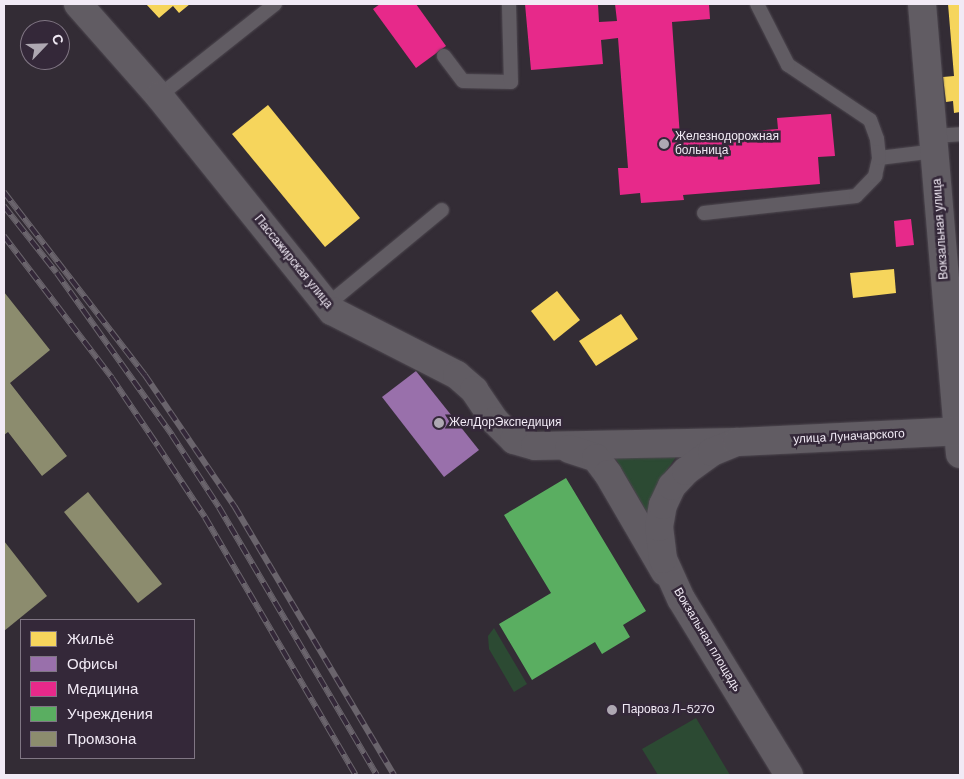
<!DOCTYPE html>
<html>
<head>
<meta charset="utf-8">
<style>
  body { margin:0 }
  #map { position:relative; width:964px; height:779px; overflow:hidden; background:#332c35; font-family:"DM Sans",sans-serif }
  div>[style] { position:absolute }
  .green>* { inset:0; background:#2c4a33 }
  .homes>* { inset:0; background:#f6d55c }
  .offices>* { inset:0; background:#9970ab }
  .health>* { inset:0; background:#e7298a }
  .public>* { inset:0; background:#5aae61 }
  .industry>* { inset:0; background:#8c8c6e }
  .roads { filter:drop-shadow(0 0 1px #4e4850) drop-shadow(0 0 1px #4e4850) }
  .service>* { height:14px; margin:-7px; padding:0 7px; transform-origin:7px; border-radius:7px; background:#615c63 }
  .minor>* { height:28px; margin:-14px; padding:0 14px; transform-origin:14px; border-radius:14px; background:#615c63 }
  .tertiary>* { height:28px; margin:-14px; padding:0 14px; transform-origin:14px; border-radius:14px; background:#615c63 }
  .rail>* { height:5.5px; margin-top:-2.75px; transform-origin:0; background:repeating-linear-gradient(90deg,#342839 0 11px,#6a646c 0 22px); box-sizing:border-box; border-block:1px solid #6a646c }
  .dots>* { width:14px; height:14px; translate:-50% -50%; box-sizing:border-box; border:2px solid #342839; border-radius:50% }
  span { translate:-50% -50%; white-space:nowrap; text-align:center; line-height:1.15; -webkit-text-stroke:5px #342839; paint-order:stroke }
  .poi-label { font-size:12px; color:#f1eaf5 }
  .left { translate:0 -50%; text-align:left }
  .street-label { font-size:12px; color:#f1eaf5 }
  .frame { position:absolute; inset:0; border:5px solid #f1eaf5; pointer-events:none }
  .legend { position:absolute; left:20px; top:619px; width:175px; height:140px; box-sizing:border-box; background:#342839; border:1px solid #807684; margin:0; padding:6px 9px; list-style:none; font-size:15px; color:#f1eaf5 }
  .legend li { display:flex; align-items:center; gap:10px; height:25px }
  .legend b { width:25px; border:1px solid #807684 }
  .north { position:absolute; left:20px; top:20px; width:50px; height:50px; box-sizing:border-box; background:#342839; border:1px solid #807684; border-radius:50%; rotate:66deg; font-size:14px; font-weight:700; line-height:20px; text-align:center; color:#f1eaf5 }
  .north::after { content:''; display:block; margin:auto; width:18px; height:22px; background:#aea8b2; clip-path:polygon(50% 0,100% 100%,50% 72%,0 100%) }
</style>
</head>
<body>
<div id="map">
  <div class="green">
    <div style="clip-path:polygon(681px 450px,657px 484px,651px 519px,613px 454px)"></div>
    <div style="clip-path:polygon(494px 628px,527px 684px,514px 692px,489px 649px,488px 636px)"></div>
    <div style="clip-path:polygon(696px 718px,730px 775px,658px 775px,642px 749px)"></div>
  </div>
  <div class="homes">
    <div style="clip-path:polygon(146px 4px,190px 4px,179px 13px,173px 6px,159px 18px)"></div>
    <div style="clip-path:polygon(948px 4px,960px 4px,960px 112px,954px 113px,953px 101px,946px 102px,943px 77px,954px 76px)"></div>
    <div style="clip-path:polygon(268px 105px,360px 218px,325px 247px,232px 134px)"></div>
    <div style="clip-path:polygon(894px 269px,896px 293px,853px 298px,850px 273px)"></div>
    <div style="clip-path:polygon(557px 291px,580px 320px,554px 341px,531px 311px)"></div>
    <div style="clip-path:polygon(621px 314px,638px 339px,596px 366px,579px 341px)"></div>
  </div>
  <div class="offices">
    <div style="clip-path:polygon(416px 371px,479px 450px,444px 477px,382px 397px)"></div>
  </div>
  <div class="health">
    <div style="clip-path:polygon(380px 4px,416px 4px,446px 46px,416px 68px,373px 9px)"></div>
    <div style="clip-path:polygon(525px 4px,598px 4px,599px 22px,617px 21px,615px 4px,709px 4px,710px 19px,672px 22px,680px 137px,778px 129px,777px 118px,831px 114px,835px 156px,818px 157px,820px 184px,683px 195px,684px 200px,641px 203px,640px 193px,620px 195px,618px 168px,628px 168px,618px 38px,601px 40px,603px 64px,531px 70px)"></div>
    <div style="clip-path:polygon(911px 219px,914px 245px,896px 247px,894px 221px)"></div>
  </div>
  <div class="public">
    <div style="clip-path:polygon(566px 478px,646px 611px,623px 625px,630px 637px,602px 654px,595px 642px,532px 680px,499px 624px,551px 593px,504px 515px)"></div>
  </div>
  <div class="industry">
    <div style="clip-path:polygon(4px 292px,50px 350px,10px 383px,67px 456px,42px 476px,8px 432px,4px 435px)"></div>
    <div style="clip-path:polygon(88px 492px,162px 584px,138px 603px,64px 512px)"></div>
    <div style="clip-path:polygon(4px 541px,47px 596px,4px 631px)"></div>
  </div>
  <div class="roads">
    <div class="service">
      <div style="left:444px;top:56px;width:31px;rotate:53deg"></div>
      <div style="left:463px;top:81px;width:48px;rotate:1.2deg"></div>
      <div style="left:511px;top:82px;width:78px;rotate:-91.5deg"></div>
      <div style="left:159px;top:96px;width:148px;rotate:-38.4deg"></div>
      <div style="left:934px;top:136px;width:26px;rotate:-4deg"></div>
      <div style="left:879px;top:158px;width:56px;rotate:-7.1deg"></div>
      <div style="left:704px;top:213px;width:153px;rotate:-6.4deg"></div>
      <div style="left:856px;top:196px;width:28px;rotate:-46deg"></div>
      <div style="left:875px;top:176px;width:18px;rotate:-77deg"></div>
      <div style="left:879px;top:158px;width:19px;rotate:-96deg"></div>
      <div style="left:877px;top:139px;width:20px;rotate:-110deg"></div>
      <div style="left:870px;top:120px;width:99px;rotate:-146.1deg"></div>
      <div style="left:788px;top:65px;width:68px;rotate:-116.9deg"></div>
      <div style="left:327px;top:305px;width:149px;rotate:-39.6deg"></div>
    </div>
    <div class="minor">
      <div style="left:78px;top:4px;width:123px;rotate:48.6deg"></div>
      <div style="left:159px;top:96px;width:276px;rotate:51.2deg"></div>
      <div style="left:332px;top:311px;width:140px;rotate:27.1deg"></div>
      <div style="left:457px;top:375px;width:23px;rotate:41deg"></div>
      <div style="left:474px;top:390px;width:37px;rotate:56deg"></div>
      <div style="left:495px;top:421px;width:27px;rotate:45deg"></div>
      <div style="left:514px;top:440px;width:22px;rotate:16deg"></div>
      <div style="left:535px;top:446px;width:202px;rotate:-1.1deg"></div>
      <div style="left:922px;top:4px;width:429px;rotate:85.2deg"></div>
      <div style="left:569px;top:449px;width:28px;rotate:18deg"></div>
      <div style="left:596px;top:458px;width:20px;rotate:53deg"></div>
      <div style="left:608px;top:474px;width:113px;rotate:59.8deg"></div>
    </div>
    <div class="tertiary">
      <div style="left:958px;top:431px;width:23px;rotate:85deg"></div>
      <div style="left:789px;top:775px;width:206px;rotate:-121.5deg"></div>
      <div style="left:681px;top:599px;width:44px;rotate:-114.2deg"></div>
      <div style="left:663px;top:559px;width:32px;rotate:-97deg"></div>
      <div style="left:659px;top:527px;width:22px;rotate:-80deg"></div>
      <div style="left:663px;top:505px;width:21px;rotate:-65deg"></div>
      <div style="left:672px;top:486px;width:21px;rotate:-47deg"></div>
      <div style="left:686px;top:471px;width:32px;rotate:-36deg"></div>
      <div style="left:712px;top:452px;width:27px;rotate:-22deg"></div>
      <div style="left:737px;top:442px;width:223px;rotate:-2.8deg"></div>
    </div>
  </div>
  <div class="rail">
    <div style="left:4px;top:192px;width:231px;rotate:52.4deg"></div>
    <div style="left:145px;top:375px;width:160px;rotate:55.7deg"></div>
    <div style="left:235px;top:507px;width:312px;rotate:59.3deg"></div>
    <div style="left:4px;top:206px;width:85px;rotate:51.7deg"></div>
    <div style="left:57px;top:273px;width:199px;rotate:54.6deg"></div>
    <div style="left:172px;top:435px;width:86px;rotate:56.9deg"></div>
    <div style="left:219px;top:507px;width:311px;rotate:59.5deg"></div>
    <div style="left:4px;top:236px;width:178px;rotate:52.7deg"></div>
    <div style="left:112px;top:378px;width:82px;rotate:55.9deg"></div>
    <div style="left:158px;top:446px;width:85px;rotate:56.5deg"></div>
    <div style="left:205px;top:517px;width:299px;rotate:59.7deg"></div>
  </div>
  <div class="dots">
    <div style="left:664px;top:144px;background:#aea8b2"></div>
    <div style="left:439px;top:423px;background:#aea8b2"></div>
    <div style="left:612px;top:710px;background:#aea8b2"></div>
  </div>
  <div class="poi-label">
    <span class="left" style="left:675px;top:144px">Железнодорожная<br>больница</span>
    <span class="left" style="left:449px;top:423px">ЖелДорЭкспедиция</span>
    <span class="left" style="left:622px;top:710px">Паровоз Л-5270</span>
  </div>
  <div class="street-label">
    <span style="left:941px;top:229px;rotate:-94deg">Вокзальная улица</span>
    <span style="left:293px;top:262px;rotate:51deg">Пассажирская улица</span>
    <span style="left:849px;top:437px;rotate:-3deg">улица Луначарского</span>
    <span style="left:707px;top:640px;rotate:59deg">Вокзальная площадь</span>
  </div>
  <div class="frame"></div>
  <ul class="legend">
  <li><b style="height:14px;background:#f6d55c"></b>Жильё</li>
  <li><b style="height:14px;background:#9970ab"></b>Офисы</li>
  <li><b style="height:14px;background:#e7298a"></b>Медицина</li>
  <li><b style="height:14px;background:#5aae61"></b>Учреждения</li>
  <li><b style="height:14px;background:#8c8c6e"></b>Промзона</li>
  </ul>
  <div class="north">С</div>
</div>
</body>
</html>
